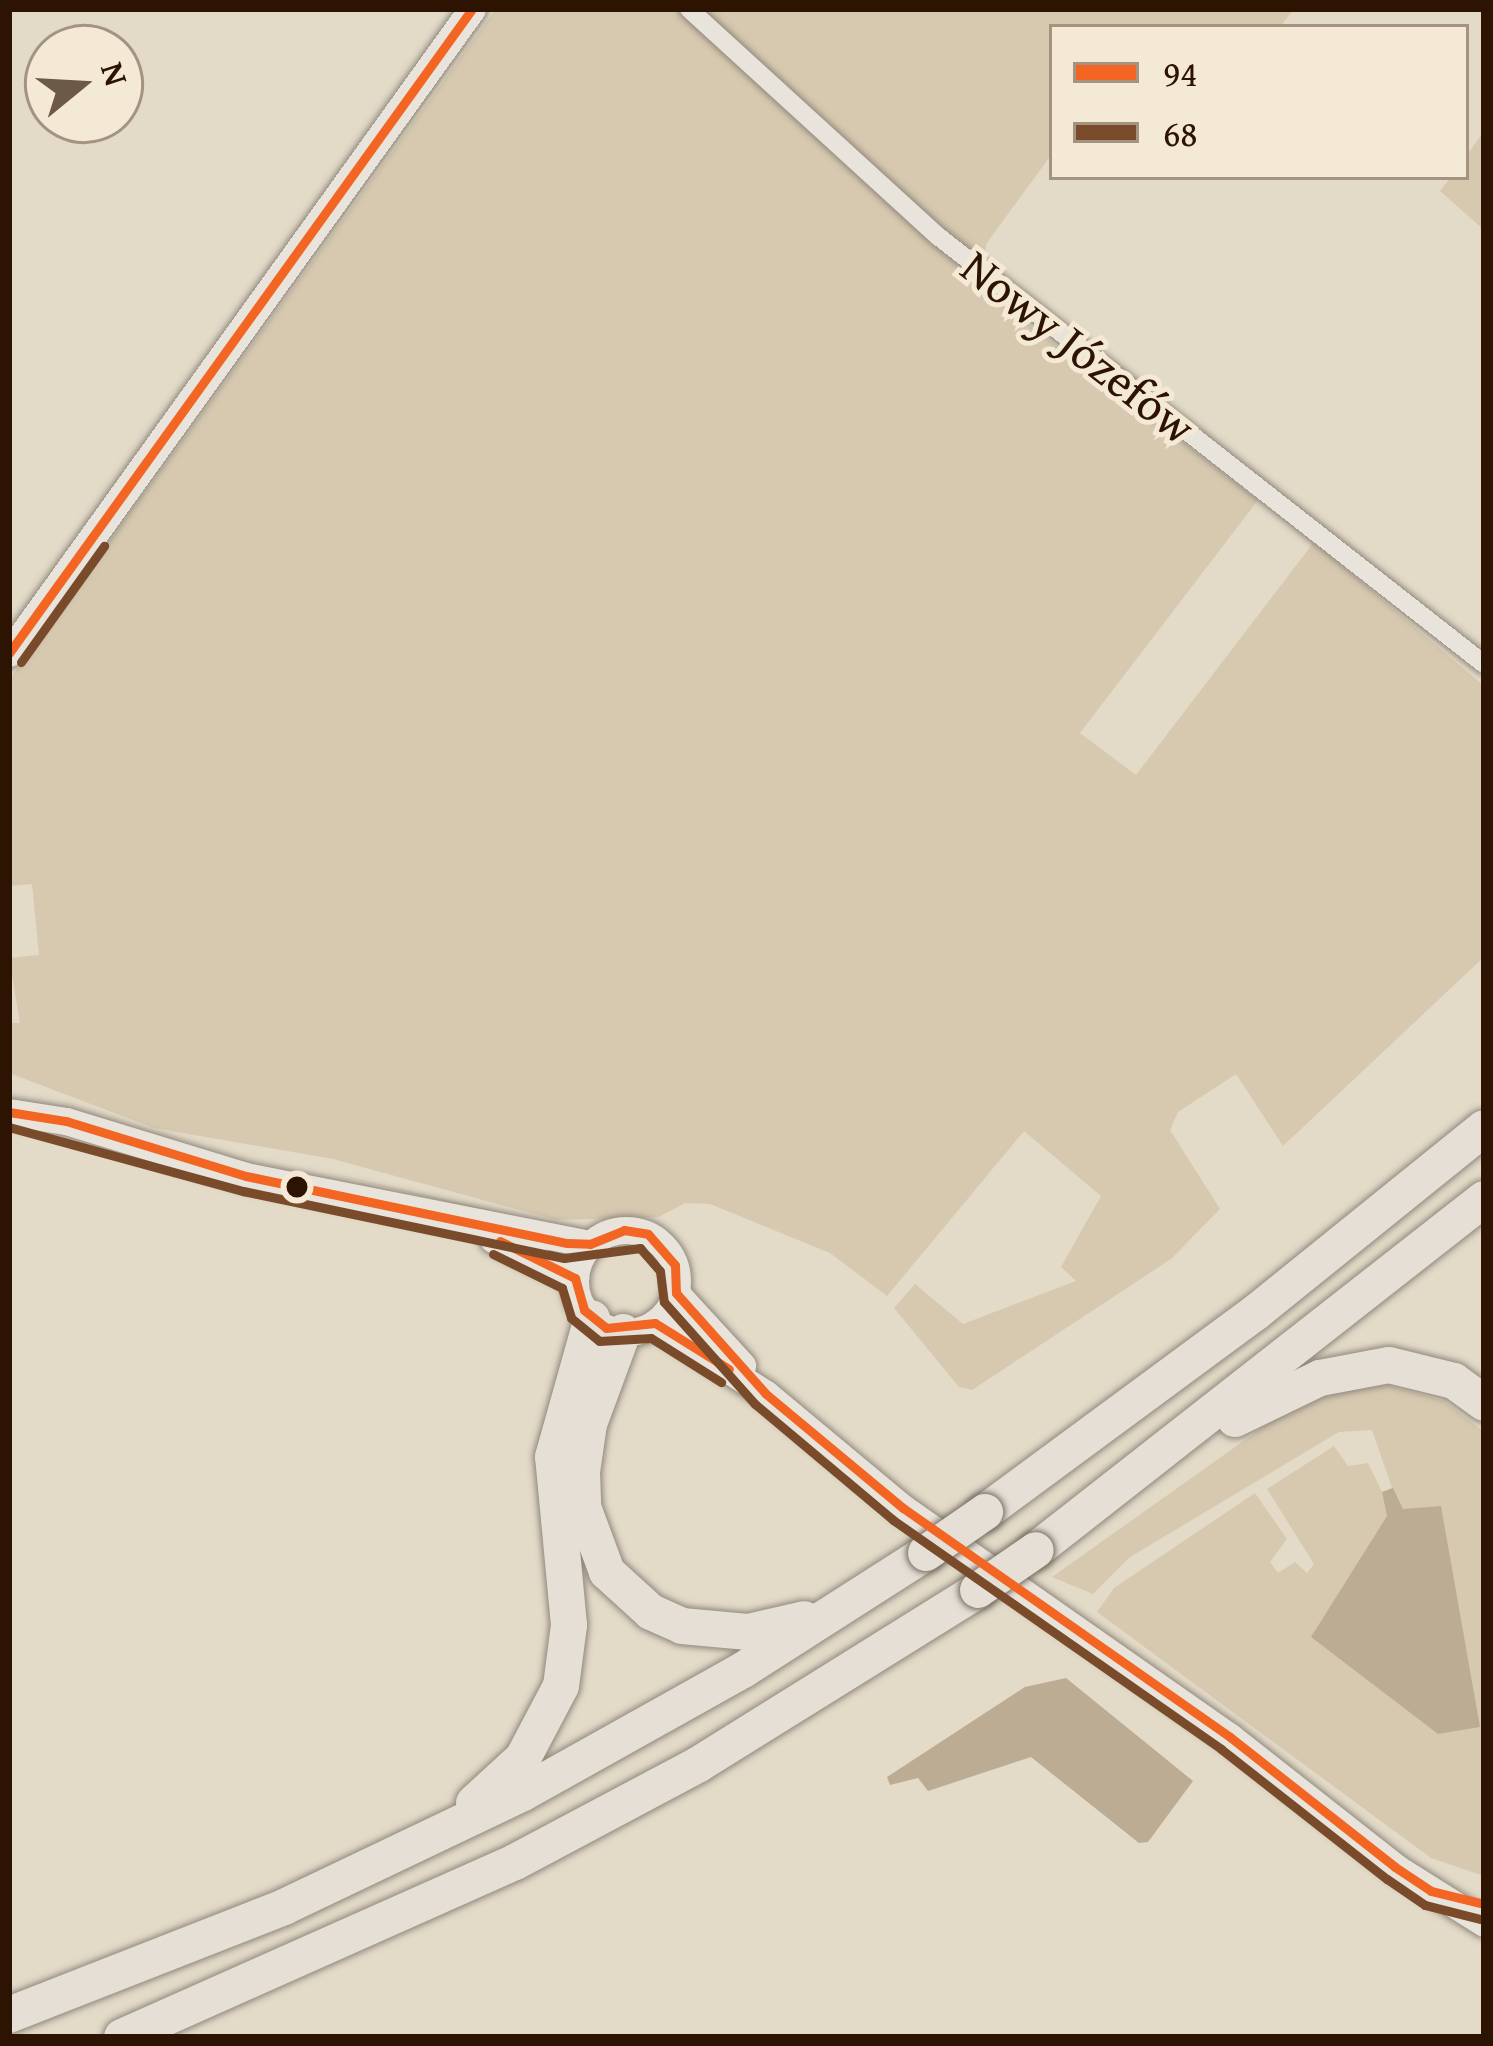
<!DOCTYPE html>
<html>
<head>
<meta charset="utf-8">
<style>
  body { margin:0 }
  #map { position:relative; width:1493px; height:2046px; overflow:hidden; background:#e3dac8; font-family:"Gentium Book Plus",serif }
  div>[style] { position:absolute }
  .green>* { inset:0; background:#d7c9b0 }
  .water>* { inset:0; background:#bcac94 }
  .roads { filter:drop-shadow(0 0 3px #91897d) drop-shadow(0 0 3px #91897d) }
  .street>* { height:18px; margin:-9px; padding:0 9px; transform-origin:9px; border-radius:9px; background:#e9e4db }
  .secondary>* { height:27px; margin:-13.5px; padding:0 13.5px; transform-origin:13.5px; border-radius:13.5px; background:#e9e4db }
  .secondary>.ring { margin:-13.5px; padding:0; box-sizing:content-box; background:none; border:27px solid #e9e4db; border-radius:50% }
  .highway>* { height:36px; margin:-18px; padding:0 18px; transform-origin:18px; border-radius:18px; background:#e5dfd6 }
  .bridges { filter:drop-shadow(0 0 3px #776e62) drop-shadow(0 0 3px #776e62) }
  .highway-bridge>* { height:36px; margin:-18px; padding:0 18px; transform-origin:18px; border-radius:18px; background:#e5dfd6 }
  .bus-1>* { height:9px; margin:-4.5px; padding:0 4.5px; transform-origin:4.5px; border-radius:4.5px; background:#f26522 }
  .bus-2>* { height:9px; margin:-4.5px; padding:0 4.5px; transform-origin:4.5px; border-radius:4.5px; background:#7a4b2a }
  .dots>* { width:33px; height:33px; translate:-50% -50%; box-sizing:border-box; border:6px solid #f4e9d4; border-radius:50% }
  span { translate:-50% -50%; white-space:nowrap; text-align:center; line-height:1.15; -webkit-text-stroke:10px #f4e9d4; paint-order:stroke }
  .street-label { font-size:48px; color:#2d1301 }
  .frame { position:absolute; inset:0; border:12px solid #2d1301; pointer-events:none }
  .legend { position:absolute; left:1049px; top:24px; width:420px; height:156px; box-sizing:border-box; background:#f4e9d4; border:3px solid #a49380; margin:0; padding:15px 21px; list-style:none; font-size:36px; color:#2d1301 }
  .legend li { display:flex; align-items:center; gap:24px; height:60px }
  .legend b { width:60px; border:3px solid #a49380 }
  .north { position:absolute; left:24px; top:24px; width:120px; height:120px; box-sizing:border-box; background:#f4e9d4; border:3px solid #a49380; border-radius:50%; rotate:72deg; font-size:33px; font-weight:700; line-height:48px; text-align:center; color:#2d1301 }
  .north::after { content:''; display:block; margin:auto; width:42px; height:54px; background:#6d5947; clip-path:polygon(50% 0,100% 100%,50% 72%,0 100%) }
</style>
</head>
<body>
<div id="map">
  <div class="green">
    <div style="clip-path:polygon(496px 9px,1294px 9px,1280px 27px,1052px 27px,1052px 154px,986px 244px,982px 289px,1258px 500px,1080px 733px,1136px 775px,1314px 542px,1484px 686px,1484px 957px,1283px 1146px,1236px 1074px,1178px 1112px,1170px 1130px,1220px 1209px,1171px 1259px,972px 1390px,959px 1387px,894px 1308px,915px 1284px,963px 1324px,1076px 1281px,1061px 1267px,1101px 1196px,1024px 1131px,887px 1296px,830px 1253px,710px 1204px,685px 1203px,659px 1217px,556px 1220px,333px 1159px,154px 1128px,9px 1073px,9px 1023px,20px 1023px,9px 958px,39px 955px,32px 884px,9px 886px,9px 680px)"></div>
    <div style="clip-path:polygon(1484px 131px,1484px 230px,1440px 191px,1451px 177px,1466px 177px,1466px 156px)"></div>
    <div style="clip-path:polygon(327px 1172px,576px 1230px,636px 1221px,653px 1225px,617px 1225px,586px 1236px)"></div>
    <div style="clip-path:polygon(1387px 1385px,1444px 1401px,1484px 1432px,1484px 1876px,1431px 1858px,1097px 1612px,1114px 1588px,1255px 1493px,1287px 1539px,1270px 1562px,1278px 1573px,1295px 1562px,1307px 1573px,1314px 1564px,1267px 1489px,1334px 1446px,1348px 1466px,1368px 1463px,1382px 1492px,1392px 1488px,1372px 1430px,1339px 1432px,1130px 1557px,1093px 1594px,1052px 1577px,1283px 1413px,1342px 1387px)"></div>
  </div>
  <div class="water">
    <div style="clip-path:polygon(1393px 1488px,1403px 1509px,1441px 1506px,1480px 1727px,1438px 1734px,1311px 1637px,1387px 1516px,1382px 1492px)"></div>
    <div style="clip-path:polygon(1066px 1678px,1193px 1781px,1148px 1842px,1139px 1843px,1031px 1757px,928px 1791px,918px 1778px,890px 1785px,887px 1777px,1025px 1687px)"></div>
  </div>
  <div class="roads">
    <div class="street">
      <div style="left:689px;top:9px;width:338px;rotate:42.4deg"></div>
      <div style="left:939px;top:237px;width:692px;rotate:38.08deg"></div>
    </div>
    <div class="secondary">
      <div style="left:9px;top:653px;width:793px;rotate:-54.29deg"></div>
      <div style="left:9px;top:1112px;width:58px;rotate:9deg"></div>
      <div style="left:66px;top:1121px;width:188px;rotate:17deg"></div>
      <div style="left:246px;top:1176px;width:351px;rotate:11.2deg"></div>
      <div class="ring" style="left:575px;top:1230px;width:75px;height:75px"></div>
      <div style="left:493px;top:1239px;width:91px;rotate:25.4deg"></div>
      <div style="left:676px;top:1293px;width:98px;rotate:47.5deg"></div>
      <div style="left:655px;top:1323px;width:132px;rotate:32.6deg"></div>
      <div style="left:766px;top:1394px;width:178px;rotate:39.8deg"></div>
      <div style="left:903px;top:1508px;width:399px;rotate:35deg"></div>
      <div style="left:1230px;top:1737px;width:210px;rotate:38.2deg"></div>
      <div style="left:1395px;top:1867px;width:105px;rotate:32.2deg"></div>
    </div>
    <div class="highway">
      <div style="left:623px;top:1332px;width:98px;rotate:110.3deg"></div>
      <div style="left:589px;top:1424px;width:49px;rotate:98.3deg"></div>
      <div style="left:582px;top:1472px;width:35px;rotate:88deg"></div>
      <div style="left:583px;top:1507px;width:69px;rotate:69.7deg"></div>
      <div style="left:607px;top:1572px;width:59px;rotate:42.3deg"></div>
      <div style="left:651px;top:1612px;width:34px;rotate:24deg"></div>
      <div style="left:682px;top:1626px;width:66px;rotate:5.2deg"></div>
      <div style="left:748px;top:1632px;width:58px;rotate:-12.8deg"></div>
      <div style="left:1235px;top:1419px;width:94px;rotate:-25.8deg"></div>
      <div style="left:1320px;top:1378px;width:70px;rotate:-10.7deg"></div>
      <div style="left:1389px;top:1365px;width:67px;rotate:13.8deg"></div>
      <div style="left:1454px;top:1381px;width:37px;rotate:36deg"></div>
      <div style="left:985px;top:1512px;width:335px;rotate:-36.4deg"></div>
      <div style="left:1255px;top:1313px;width:294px;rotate:-38.9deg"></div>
      <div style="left:1036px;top:1550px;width:569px;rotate:-38.08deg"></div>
      <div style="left:474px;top:1803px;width:67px;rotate:-42.6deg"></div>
      <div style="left:523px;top:1758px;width:81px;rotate:-62.2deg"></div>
      <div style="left:561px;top:1686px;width:62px;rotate:-82.5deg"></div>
      <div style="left:569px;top:1625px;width:169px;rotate:-95.4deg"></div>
      <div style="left:553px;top:1457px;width:144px;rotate:-74.3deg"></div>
      <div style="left:9px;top:2015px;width:295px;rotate:-21.4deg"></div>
      <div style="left:284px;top:1907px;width:265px;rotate:-25.5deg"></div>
      <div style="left:523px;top:1793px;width:252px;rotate:-29.2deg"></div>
      <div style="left:743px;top:1670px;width:217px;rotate:-32.6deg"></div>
      <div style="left:122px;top:2037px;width:430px;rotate:-24deg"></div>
      <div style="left:515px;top:1862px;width:208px;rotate:-28deg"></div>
      <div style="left:699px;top:1764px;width:329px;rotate:-31.9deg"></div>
    </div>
  </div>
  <div class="bridges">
    <div class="highway-bridge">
      <div style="left:926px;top:1553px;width:72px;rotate:-34.8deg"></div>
      <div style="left:978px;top:1590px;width:70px;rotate:-34.6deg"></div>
    </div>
  </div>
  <div class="bus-1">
    <div style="left:9px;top:653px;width:793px;rotate:-54.29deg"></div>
    <div style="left:9px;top:1112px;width:58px;rotate:9deg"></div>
    <div style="left:66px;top:1121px;width:188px;rotate:17deg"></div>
    <div style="left:246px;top:1176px;width:328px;rotate:11.8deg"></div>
    <div style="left:567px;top:1243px;width:23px;rotate:2deg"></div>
    <div style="left:590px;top:1244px;width:37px;rotate:-22deg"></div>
    <div style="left:624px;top:1230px;width:24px;rotate:9deg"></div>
    <div style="left:648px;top:1234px;width:41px;rotate:48.9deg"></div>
    <div style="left:675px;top:1265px;width:28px;rotate:88deg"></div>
    <div style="left:676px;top:1293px;width:135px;rotate:48.3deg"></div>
    <div style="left:766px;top:1394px;width:178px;rotate:39.8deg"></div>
    <div style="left:903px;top:1508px;width:399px;rotate:35deg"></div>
    <div style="left:1230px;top:1737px;width:210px;rotate:38.2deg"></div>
    <div style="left:1395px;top:1867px;width:43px;rotate:33.7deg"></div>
    <div style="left:1431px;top:1891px;width:55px;rotate:13.8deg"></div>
    <div style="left:500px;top:1241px;width:84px;rotate:26.3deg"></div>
    <div style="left:575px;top:1278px;width:33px;rotate:74deg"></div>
    <div style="left:584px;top:1310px;width:28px;rotate:39deg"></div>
    <div style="left:606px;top:1328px;width:49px;rotate:-5.8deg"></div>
    <div style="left:655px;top:1323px;width:87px;rotate:31.9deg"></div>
  </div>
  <div class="bus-2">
    <div style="left:21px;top:662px;width:143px;rotate:-54.4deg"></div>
    <div style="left:9px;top:1127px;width:243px;rotate:15.3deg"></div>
    <div style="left:243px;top:1191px;width:328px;rotate:11.8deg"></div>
    <div style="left:564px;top:1258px;width:77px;rotate:-7.5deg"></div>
    <div style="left:640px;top:1248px;width:30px;rotate:49deg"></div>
    <div style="left:660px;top:1271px;width:31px;rotate:83deg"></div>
    <div style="left:664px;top:1302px;width:137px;rotate:48.3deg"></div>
    <div style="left:755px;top:1404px;width:180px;rotate:40deg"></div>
    <div style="left:893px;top:1520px;width:400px;rotate:34.9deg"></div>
    <div style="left:1221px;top:1749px;width:211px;rotate:38.1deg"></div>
    <div style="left:1387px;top:1879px;width:46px;rotate:34.4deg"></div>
    <div style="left:1425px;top:1905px;width:57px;rotate:14.3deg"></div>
    <div style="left:493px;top:1254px;width:77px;rotate:26.2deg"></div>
    <div style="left:562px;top:1288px;width:31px;rotate:73deg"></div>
    <div style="left:571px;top:1318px;width:36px;rotate:39deg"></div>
    <div style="left:599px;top:1341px;width:52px;rotate:-3.3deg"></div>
    <div style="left:651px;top:1338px;width:83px;rotate:32.2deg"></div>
  </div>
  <div class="dots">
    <div style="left:297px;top:1187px;background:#2d1301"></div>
  </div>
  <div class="street-label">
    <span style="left:1079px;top:346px;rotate:38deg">Nowy Józefów</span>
  </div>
  <div class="frame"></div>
  <ul class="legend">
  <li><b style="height:15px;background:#f26522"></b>94</li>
  <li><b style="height:15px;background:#7a4b2a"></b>68</li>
  </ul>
  <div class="north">N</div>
</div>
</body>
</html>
